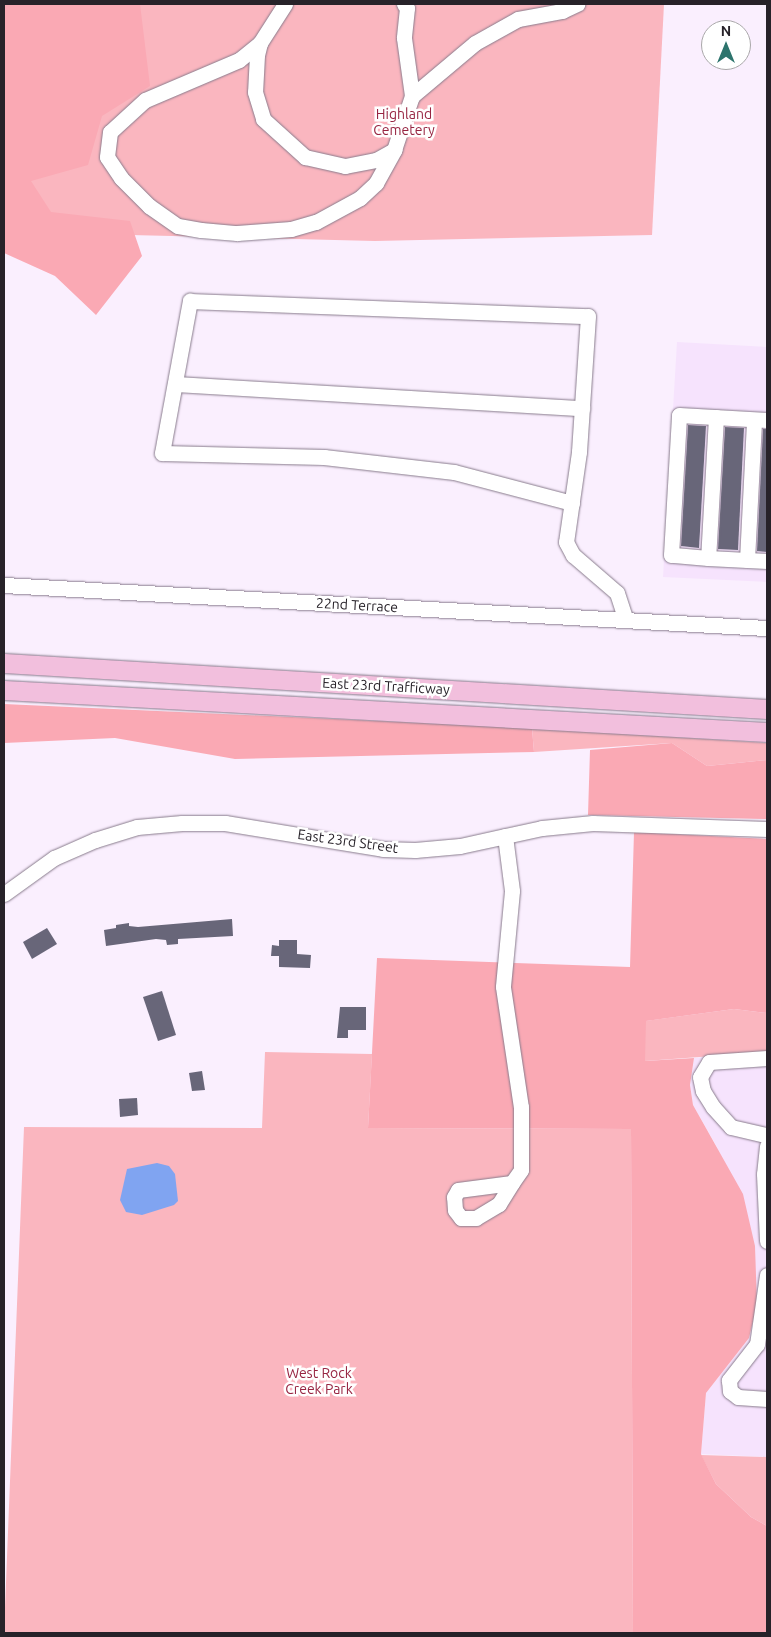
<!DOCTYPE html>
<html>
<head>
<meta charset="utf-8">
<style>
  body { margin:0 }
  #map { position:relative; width:771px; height:1637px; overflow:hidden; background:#faeffe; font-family:Ubuntu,sans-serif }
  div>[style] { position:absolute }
  .built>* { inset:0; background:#f6e3fd }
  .green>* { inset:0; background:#fab6bf }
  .forest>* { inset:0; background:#faa9b4 }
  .water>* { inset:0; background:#80a4f1 }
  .building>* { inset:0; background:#686679 }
  .roads { filter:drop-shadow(0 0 1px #887b8c) drop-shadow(0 0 1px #887b8c) }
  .minor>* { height:15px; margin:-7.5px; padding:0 7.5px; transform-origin:7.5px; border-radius:7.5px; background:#fff }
  .major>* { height:19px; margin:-9.5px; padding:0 9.5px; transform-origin:9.5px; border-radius:9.5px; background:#f2bfdd }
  span { translate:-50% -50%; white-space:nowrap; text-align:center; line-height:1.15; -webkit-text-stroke:5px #fff; paint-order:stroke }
  .park-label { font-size:14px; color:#972542 }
  .street-label { font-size:14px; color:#272229 }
  .frame { position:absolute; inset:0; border:5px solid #272229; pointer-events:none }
  .north { position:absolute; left:701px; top:20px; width:50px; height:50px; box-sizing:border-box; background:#fff; border:1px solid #a9a7a9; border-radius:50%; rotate:0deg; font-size:14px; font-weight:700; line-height:20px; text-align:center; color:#272229 }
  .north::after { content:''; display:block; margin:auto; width:18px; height:22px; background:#2d746d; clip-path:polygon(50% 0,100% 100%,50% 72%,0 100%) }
</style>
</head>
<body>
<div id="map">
  <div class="built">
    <div style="clip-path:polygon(677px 342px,767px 347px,767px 582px,663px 577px)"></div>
    <div style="clip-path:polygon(767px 1052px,767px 1457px,701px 1454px,706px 1393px,749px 1338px,757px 1305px,717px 1147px,693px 1105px,690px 1085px,694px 1058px)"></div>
  </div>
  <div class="green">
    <div style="clip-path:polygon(4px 4px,664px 4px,652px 235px,375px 241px,4px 232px)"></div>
    <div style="clip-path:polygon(532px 728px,767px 743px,767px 760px,707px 766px,672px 743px,534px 752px)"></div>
    <div style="clip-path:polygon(734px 1009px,767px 1013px,767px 1052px,645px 1061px,645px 1021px)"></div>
    <div style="clip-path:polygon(265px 1052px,372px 1054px,368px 1128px,631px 1129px,633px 1633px,4px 1633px,24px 1127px,262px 1128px)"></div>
    <div style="clip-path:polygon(701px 1455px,767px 1457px,767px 1526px,751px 1517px,716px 1484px)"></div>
  </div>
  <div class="forest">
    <div style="clip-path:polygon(4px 4px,140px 4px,150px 86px,102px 116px,88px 165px,31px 181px,51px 212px,130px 221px,142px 256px,96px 315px,55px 276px,4px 253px)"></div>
    <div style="clip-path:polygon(4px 704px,532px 728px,534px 752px,235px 759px,115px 738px,4px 743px)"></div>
    <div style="clip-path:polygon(672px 743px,707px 766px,767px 760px,767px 819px,588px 815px,590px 750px)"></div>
    <div style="clip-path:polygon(634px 832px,767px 839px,767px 1013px,734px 1009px,646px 1021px,645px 1061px,694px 1058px,690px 1085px,693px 1105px,743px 1194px,755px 1246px,757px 1305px,749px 1338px,706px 1393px,701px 1454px,716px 1484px,751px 1517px,767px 1526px,767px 1633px,633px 1633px,631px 1129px,368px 1128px,377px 958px,630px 967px)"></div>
  </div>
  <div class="water">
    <div style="clip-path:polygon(157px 1163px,169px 1166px,175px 1174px,178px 1201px,174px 1205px,142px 1215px,126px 1212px,120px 1200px,127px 1169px)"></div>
  </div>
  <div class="building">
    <div style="clip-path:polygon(688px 425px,706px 426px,699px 548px,681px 546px)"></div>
    <div style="clip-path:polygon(725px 427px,744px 428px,738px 550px,718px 549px)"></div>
    <div style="clip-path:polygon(763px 429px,767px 429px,767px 552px,757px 551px)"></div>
    <div style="clip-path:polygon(232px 919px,233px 936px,178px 939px,178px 944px,167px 945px,166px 940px,156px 939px,106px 946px,104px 930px,116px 928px,116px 925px,129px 923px,129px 926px,138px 927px)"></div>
    <div style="clip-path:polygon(47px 928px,57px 944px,32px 959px,23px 942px)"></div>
    <div style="clip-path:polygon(279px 940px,297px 940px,297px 954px,311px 955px,310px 968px,279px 967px,279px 956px,271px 956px,272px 945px,279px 946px)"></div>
    <div style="clip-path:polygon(162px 991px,176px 1035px,158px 1041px,143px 997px)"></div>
    <div style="clip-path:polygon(340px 1007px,366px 1007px,366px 1030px,348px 1030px,348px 1038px,337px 1038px)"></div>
    <div style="clip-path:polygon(202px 1071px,205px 1090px,192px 1091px,189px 1073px)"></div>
    <div style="clip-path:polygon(137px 1098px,138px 1115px,120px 1117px,119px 1099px)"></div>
  </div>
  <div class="roads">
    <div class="minor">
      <div style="left:285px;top:4px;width:46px;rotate:122.7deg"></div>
      <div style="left:260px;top:43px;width:12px;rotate:104deg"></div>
      <div style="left:257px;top:55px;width:37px;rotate:93deg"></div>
      <div style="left:255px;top:92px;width:28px;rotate:73deg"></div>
      <div style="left:263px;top:119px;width:57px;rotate:42.1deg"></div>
      <div style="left:305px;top:157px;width:41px;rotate:12.7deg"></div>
      <div style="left:345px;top:166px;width:32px;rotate:-11deg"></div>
      <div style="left:376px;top:160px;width:21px;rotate:-29deg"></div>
      <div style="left:394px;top:150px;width:57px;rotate:-71.6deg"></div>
      <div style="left:412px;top:96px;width:82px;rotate:-40.1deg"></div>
      <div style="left:475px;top:43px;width:49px;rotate:-29.2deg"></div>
      <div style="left:518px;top:19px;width:45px;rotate:-10.3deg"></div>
      <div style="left:562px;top:11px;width:17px;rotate:-25deg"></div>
      <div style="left:404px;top:4px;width:5px;rotate:53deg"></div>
      <div style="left:407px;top:8px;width:30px;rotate:96deg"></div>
      <div style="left:404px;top:38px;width:59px;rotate:82.1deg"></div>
      <div style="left:260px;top:43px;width:27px;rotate:141deg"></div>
      <div style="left:239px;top:60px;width:102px;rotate:156.9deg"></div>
      <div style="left:145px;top:100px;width:47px;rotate:137.6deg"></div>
      <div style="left:110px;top:132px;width:25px;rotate:97deg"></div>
      <div style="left:107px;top:157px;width:25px;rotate:56deg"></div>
      <div style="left:121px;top:178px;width:40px;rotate:45deg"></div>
      <div style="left:149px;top:206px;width:35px;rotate:35deg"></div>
      <div style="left:178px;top:226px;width:23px;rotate:10deg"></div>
      <div style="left:201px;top:230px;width:36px;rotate:5deg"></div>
      <div style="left:237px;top:233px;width:54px;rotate:-4.2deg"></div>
      <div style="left:291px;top:229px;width:26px;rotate:-16deg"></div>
      <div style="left:316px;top:222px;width:50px;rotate:-28.6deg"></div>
      <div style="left:360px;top:198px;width:22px;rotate:-43deg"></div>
      <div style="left:376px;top:183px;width:38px;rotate:-61deg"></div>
      <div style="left:175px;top:384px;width:408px;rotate:3.4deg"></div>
      <div style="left:716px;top:417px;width:141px;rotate:93.2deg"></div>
      <div style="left:708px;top:558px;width:59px;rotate:2.9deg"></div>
      <div style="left:572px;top:503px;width:122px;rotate:-165.3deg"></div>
      <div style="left:454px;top:472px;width:131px;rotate:-173.4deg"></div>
      <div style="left:324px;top:457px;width:162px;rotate:-178.6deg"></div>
      <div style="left:162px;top:453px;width:155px;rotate:-79.6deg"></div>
      <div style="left:190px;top:301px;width:398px;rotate:2.2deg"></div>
      <div style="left:588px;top:316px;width:136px;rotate:93.8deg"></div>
      <div style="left:579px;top:452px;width:91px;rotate:98.2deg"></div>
      <div style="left:566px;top:542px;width:15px;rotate:62deg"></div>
      <div style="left:573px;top:555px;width:58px;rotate:40.8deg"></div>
      <div style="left:617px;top:593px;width:28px;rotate:72deg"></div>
      <div style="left:708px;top:558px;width:37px;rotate:-175deg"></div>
      <div style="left:671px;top:555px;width:140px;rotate:-86.7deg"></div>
      <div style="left:679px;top:415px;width:88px;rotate:3.3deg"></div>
      <div style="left:747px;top:560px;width:140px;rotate:-87.1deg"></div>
      <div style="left:4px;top:585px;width:764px;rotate:3.23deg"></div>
      <div style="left:505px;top:836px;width:55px;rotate:82.7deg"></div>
      <div style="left:512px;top:891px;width:96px;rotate:95.4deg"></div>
      <div style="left:503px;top:987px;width:121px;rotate:81.5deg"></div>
      <div style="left:521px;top:1107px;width:63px;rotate:90deg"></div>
      <div style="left:521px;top:1170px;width:16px;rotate:125deg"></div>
      <div style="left:512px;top:1183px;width:25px;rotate:122deg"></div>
      <div style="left:499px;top:1204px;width:27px;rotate:149deg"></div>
      <div style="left:476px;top:1218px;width:15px;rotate:180deg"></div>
      <div style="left:461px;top:1218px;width:10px;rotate:-127deg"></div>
      <div style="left:455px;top:1210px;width:13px;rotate:-94deg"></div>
      <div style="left:454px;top:1197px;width:8px;rotate:-60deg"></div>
      <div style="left:458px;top:1190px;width:54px;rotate:-7.4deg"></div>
      <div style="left:4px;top:894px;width:62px;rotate:-35.8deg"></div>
      <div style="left:54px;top:858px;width:45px;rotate:-23.7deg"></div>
      <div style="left:95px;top:840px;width:44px;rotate:-17.2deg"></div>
      <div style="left:137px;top:827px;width:45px;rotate:-5.1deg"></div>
      <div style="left:182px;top:823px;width:43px"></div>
      <div style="left:225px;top:823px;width:160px;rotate:9.3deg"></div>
      <div style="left:383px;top:849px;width:32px;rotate:2deg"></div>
      <div style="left:415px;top:850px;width:45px;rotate:-5.1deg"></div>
      <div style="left:460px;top:846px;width:84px;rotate:-12.4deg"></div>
      <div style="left:542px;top:828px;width:51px;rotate:-5.6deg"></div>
      <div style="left:593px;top:823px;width:174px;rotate:2deg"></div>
      <div style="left:767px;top:1058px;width:58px;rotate:176.1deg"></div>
      <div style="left:709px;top:1062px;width:17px;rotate:121deg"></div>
      <div style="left:700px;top:1077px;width:14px;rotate:78deg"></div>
      <div style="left:703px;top:1091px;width:19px;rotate:58deg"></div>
      <div style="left:713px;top:1107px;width:27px;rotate:48deg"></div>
      <div style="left:731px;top:1127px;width:37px;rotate:13deg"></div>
      <div style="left:767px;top:1146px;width:28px;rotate:96deg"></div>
      <div style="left:764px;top:1174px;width:67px;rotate:87.4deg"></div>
      <div style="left:767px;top:1275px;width:70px;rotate:98.2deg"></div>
      <div style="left:757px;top:1344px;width:46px;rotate:127.9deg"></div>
      <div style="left:729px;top:1380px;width:11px;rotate:85deg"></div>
      <div style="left:730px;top:1391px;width:10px;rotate:37deg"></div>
      <div style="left:738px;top:1397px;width:29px;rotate:4deg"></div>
    </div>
    <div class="major">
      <div style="left:4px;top:663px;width:764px;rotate:3.45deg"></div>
      <div style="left:4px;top:690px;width:764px;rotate:3.15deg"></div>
    </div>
  </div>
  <div class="park-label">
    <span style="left:404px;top:122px">Highland<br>Cemetery</span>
    <span style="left:319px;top:1381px">West Rock<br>Creek Park</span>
  </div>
  <div class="street-label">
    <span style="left:357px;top:605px;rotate:3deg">22nd Terrace</span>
    <span style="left:386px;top:686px;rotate:3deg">East 23rd Trafficway</span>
    <span style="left:348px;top:841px;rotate:8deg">East 23rd Street</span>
  </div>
  <div class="frame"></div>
  <div class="north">N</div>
</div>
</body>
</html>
